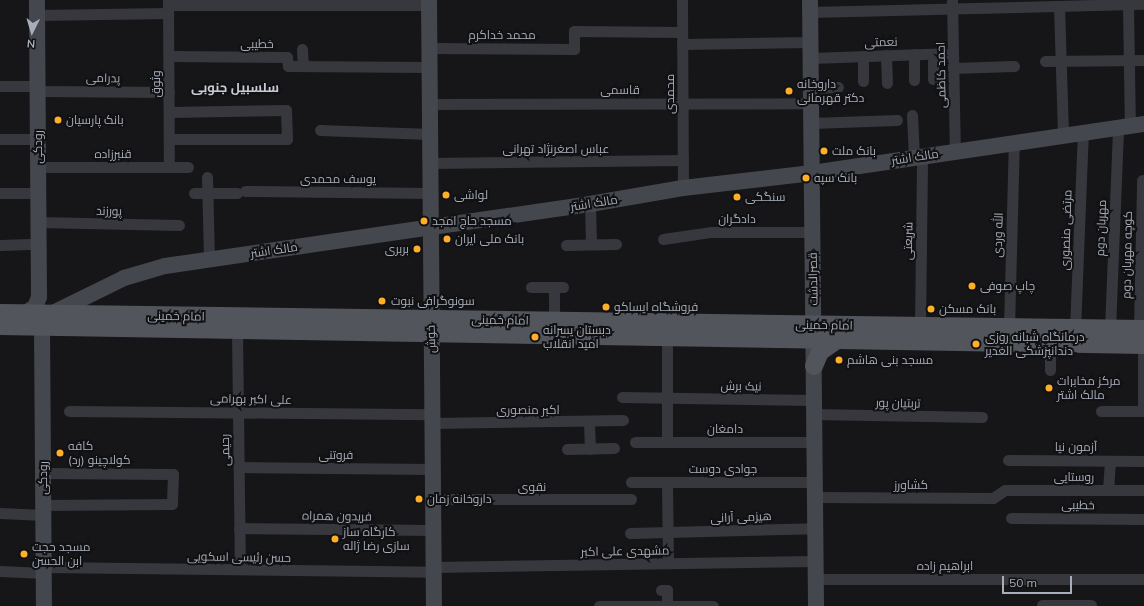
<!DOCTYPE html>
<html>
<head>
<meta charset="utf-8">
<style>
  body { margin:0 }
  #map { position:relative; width:1144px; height:606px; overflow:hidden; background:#161618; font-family:Mulish,Cairo,sans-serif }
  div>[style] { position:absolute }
  .street>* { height:11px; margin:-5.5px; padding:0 5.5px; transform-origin:5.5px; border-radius:5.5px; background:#37383e }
  .secondary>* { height:16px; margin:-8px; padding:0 8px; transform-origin:8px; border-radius:8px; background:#45474e }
  .primary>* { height:18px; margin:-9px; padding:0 9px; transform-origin:9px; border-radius:9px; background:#53555d }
  .dots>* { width:11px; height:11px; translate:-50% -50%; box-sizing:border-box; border:2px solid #111113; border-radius:50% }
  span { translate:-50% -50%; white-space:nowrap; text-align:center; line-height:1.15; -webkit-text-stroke:4px #111113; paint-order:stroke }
  .street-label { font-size:12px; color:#a7adb9 }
  .poi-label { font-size:12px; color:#a7adb9 }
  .left { translate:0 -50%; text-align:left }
  .right { translate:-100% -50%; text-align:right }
  .neighbourhood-label { font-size:13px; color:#c8ccd5; font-weight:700 }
  .north { position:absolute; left:12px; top:12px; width:40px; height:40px; -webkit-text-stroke:3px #111113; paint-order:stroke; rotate:185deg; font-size:11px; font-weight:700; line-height:16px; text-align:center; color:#a7adb9 }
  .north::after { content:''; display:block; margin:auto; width:14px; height:18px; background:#a7adb9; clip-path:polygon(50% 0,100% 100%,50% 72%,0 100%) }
  .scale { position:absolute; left:1002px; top:576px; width:70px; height:18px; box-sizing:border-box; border:2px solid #a7adb9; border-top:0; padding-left:5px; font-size:12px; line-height:14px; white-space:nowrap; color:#a7adb9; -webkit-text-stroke:3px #111113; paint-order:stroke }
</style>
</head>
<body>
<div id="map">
  <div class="street">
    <div style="left:168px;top:0;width:167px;rotate:89.7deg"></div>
    <div style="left:682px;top:0;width:188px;rotate:89.7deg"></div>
    <div style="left:952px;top:0;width:150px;rotate:88.9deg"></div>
    <div style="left:168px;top:5px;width:261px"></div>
    <div style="left:1128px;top:5px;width:121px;rotate:89.1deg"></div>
    <div style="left:1059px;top:6px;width:129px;rotate:88.2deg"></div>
    <div style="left:810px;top:12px;width:334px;rotate:-1.4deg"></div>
    <div style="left:37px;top:15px;width:131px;rotate:-0.9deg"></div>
    <div style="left:682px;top:44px;width:129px;rotate:-0.9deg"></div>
    <div style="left:429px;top:48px;width:145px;rotate:0.4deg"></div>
    <div style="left:574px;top:49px;width:18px;rotate:-90deg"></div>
    <div style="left:574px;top:31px;width:108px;rotate:0.5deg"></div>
    <div style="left:302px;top:49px;width:17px;rotate:87deg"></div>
    <div style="left:933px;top:54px;width:25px;rotate:90deg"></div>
    <div style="left:886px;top:55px;width:28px;rotate:88deg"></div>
    <div style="left:169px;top:56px;width:118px;rotate:0.5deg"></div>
    <div style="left:287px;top:57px;width:9px;rotate:84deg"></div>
    <div style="left:288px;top:66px;width:141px;rotate:0.4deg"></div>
    <div style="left:863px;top:56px;width:25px;rotate:90deg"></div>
    <div style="left:811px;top:58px;width:142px;rotate:-2deg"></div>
    <div style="left:1045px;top:61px;width:99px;rotate:-0.6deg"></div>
    <div style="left:953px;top:68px;width:61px;rotate:-1.9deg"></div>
    <div style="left:914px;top:80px;width:26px;rotate:-90deg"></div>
    <div style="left:0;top:86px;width:37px"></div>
    <div style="left:811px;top:88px;width:27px;rotate:-2deg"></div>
    <div style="left:37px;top:91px;width:132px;rotate:0.4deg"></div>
    <div style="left:429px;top:104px;width:382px;rotate:-0.1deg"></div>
    <div style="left:169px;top:112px;width:117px;rotate:-1deg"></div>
    <div style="left:286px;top:110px;width:29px;rotate:88deg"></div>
    <div style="left:287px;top:139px;width:118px;rotate:180deg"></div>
    <div style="left:912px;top:115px;width:42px;rotate:87.3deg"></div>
    <div style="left:811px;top:123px;width:86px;rotate:-2deg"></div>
    <div style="left:320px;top:130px;width:110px;rotate:2.1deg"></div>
    <div style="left:0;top:139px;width:38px"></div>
    <div style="left:430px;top:163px;width:253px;rotate:-0.7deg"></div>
    <div style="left:38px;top:167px;width:150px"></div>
    <div style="left:207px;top:177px;width:83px;rotate:88.6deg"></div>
    <div style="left:245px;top:191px;width:185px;rotate:0.6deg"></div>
    <div style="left:0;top:193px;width:38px"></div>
    <div style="left:194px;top:193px;width:43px"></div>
    <div style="left:590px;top:204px;width:40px;rotate:88.6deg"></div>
    <div style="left:38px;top:222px;width:141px;rotate:1.2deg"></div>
    <div style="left:663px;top:239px;width:49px;rotate:-8.3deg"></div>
    <div style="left:711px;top:232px;width:101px"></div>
    <div style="left:0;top:245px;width:38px;rotate:-2deg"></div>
    <div style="left:566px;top:245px;width:50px;rotate:-1.1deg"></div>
    <div style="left:531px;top:287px;width:32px"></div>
    <div style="left:554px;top:287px;width:33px;rotate:90deg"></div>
    <div style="left:920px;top:326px;width:170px;rotate:-89.3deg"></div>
    <div style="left:1009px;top:328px;width:186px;rotate:-88.5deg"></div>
    <div style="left:1075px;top:329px;width:197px;rotate:-87.7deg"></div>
    <div style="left:1110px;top:329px;width:202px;rotate:-87.7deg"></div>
    <div style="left:1139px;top:329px;width:149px;rotate:-88.8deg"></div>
    <div style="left:237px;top:330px;width:239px;rotate:89.3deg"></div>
    <div style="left:1050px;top:370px;width:27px;rotate:-90deg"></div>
    <div style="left:622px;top:397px;width:192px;rotate:0.9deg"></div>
    <div style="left:69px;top:411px;width:364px;rotate:0.5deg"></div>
    <div style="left:1101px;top:411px;width:43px"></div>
    <div style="left:1143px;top:411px;width:66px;rotate:-90deg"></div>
    <div style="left:814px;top:414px;width:168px;rotate:1deg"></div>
    <div style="left:589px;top:422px;width:27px;rotate:88deg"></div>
    <div style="left:433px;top:423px;width:190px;rotate:-0.9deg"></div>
    <div style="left:635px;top:442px;width:180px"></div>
    <div style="left:667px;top:442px;width:105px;rotate:-90deg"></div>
    <div style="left:567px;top:449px;width:47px;rotate:-1.2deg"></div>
    <div style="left:1008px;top:460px;width:136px;rotate:0.4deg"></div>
    <div style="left:239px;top:467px;width:194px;rotate:0.6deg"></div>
    <div style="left:43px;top:473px;width:130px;rotate:0.4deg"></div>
    <div style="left:173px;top:474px;width:30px;rotate:92deg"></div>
    <div style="left:172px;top:504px;width:129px;rotate:179.6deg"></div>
    <div style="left:631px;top:482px;width:184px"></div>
    <div style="left:667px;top:482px;width:81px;rotate:89.3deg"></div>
    <div style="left:1108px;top:490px;width:29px;rotate:-86deg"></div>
    <div style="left:815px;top:497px;width:178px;rotate:0.3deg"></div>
    <div style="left:993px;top:498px;width:14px;rotate:-34deg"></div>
    <div style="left:1005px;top:490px;width:139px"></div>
    <div style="left:434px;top:499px;width:197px"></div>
    <div style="left:0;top:513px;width:44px;rotate:2.6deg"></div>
    <div style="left:1011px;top:518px;width:133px;rotate:0.4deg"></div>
    <div style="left:239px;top:528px;width:195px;rotate:0.6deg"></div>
    <div style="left:630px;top:533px;width:186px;rotate:-1.5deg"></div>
    <div style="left:44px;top:567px;width:390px;rotate:0.7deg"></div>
    <div style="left:434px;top:567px;width:382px;rotate:-0.9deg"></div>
    <div style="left:0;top:571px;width:44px;rotate:2.6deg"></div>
    <div style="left:816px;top:579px;width:328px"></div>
    <div style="left:661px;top:590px;width:6px"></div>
    <div style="left:667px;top:590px;width:16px;rotate:90deg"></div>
    <div style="left:1042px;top:605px;width:49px"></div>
    <div style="left:599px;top:606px;width:114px"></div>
  </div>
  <div class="secondary">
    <div style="left:429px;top:0;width:606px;rotate:89.53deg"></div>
    <div style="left:810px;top:0;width:606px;rotate:89.43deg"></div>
    <div style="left:25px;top:313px;width:12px;rotate:-31deg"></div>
    <div style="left:35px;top:307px;width:11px;rotate:-68deg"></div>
    <div style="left:39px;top:297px;width:297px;rotate:-90.4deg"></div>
    <div style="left:53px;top:313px;width:79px;rotate:-26.2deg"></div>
    <div style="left:124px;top:278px;width:43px;rotate:-16.3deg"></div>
    <div style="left:165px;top:266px;width:429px;rotate:-8.3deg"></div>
    <div style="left:590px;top:204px;width:94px;rotate:-9.8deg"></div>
    <div style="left:683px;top:188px;width:130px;rotate:-6.6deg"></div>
    <div style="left:812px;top:173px;width:336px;rotate:-8.4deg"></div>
    <div style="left:42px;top:327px;width:279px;rotate:89.6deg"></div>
  </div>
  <div class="primary">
    <div style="left:0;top:313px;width:1144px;rotate:0.8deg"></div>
    <div style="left:0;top:326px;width:1144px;rotate:0.95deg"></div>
    <div style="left:814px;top:366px;width:15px;rotate:-67deg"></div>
    <div style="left:820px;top:352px;width:21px;rotate:-35deg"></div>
  </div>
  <div class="dots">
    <div style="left:789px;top:91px;background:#ffaf27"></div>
    <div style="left:58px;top:120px;background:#ffaf27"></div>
    <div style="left:824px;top:151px;background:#ffaf27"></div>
    <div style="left:806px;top:178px;background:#ffaf27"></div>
    <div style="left:446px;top:195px;background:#ffaf27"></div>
    <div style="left:737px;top:197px;background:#ffaf27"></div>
    <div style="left:424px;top:221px;background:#ffaf27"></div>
    <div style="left:447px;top:239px;background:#ffaf27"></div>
    <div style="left:417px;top:249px;background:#ffaf27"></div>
    <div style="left:972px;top:286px;background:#ffaf27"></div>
    <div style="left:382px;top:301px;background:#ffaf27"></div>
    <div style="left:606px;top:307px;background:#ffaf27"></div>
    <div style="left:931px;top:309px;background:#ffaf27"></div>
    <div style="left:535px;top:337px;background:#ffaf27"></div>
    <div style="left:976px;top:344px;background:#ffaf27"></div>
    <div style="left:839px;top:360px;background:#ffaf27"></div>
    <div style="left:1049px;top:388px;background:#ffaf27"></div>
    <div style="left:60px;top:453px;background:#ffaf27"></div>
    <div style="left:419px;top:499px;background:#ffaf27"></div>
    <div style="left:335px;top:539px;background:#ffaf27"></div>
    <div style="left:24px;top:554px;background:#ffaf27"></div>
  </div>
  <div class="street-label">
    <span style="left:502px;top:35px">محمد خداکرم</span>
    <span style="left:881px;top:42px;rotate:-2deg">نعمتی</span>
    <span style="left:257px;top:44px">خطیبی</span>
    <span style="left:941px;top:75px;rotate:-91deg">احمد کاظمی</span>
    <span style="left:103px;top:78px;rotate:1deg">پدرامی</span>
    <span style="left:156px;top:84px;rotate:-90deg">وثوق</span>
    <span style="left:620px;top:90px">قاسمی</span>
    <span style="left:670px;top:94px;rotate:-90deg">محمدی</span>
    <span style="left:38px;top:147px;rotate:-90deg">رودکی</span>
    <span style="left:556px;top:149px">عباس اصغرنژاد تهرانی</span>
    <span style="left:113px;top:154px">قنبرزاده</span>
    <span style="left:915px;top:157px;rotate:-9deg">مالک اشتر</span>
    <span style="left:338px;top:179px">یوسف محمدی</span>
    <span style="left:594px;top:203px;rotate:-9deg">مالک اشتر</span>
    <span style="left:109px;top:211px;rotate:1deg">پورزند</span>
    <span style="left:737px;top:219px">دادگران</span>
    <span style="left:1101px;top:228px;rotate:-88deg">مهربان دوم</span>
    <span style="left:1066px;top:230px;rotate:-88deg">مرتضی منصوری</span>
    <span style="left:998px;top:235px;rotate:-88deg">الله وردی</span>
    <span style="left:908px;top:241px;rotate:-89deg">شریعتی</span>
    <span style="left:274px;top:250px;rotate:-8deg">مالک اشتر</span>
    <span style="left:1127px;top:255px;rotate:-89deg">کوچه مهربان دوم</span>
    <span style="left:813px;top:279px;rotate:-91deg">قصرالدشت</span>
    <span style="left:176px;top:316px;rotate:1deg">امام خمینی</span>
    <span style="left:500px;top:320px;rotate:1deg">امام خمینی</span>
    <span style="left:824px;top:325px;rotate:1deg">امام خمینی</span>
    <span style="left:431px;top:339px;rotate:-92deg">خوش</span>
    <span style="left:741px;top:386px;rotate:1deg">نیک برش</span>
    <span style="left:251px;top:399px;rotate:1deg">علی اکبر بهرامی</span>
    <span style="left:898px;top:403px;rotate:1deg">تربتیان پور</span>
    <span style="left:528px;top:410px">اکبر منصوری</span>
    <span style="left:725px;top:429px">دامغان</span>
    <span style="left:1076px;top:447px">آزمون نیا</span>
    <span style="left:225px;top:450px;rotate:-91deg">رحیمی</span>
    <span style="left:336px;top:455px">فروتنی</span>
    <span style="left:723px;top:469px">جوادی دوست</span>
    <span style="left:1074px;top:477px">روستایی</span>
    <span style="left:43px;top:478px;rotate:-90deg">رودکی</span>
    <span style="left:911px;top:485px">کشاورز</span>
    <span style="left:532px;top:487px">نقوی</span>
    <span style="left:1078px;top:505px;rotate:1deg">خطیبی</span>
    <span style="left:337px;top:516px;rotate:1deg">فریدون همراه</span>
    <span style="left:741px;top:517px;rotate:-2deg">هیزمی آرانی</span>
    <span style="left:625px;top:551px;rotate:-1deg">مشهدی علی اکبر</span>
    <span style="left:239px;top:557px;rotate:1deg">حسن رئیسی اسکویی</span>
    <span style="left:945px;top:566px">ابراهیم زاده</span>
  </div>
  <div class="poi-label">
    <span class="left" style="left:797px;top:91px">داروخانه<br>دکتر قهرمانی</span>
    <span class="left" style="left:66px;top:120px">بانک پارسیان</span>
    <span class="left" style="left:832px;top:151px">بانک ملت</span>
    <span class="left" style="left:814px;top:178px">بانک سپه</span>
    <span class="left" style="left:454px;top:195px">لواشی</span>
    <span class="left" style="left:745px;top:197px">سنگکی</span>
    <span class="left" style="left:432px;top:221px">مسجد حاج امجد</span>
    <span class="left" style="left:455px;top:239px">بانک ملی ایران</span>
    <span class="right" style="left:409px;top:249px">بربری</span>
    <span class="left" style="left:980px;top:286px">چاپ صوفی</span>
    <span class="left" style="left:391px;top:301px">سونوگرافی نبوت</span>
    <span class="left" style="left:614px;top:307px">فروشگاه ایساکو</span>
    <span class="left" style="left:939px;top:309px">بانک مسکن</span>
    <span class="left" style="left:543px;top:337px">دبستان پسرانه<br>امید انقلاب</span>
    <span class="left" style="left:985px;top:344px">درمانگاه شبانه روزی<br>دندانپزشکی الغدیر</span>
    <span class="left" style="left:847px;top:360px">مسجد بنی هاشم</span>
    <span class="left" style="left:1057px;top:388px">مرکز مخابرات<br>مالک اشتر</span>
    <span class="left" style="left:68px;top:453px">کافه<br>کولاچینو (رد)</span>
    <span class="left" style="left:427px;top:499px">داروخانه زمان</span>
    <span class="left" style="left:343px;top:539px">کارگاه ساز<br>سازی رضا ژاله</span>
    <span class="left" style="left:32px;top:554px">مسجد حجت<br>ابن الحسن</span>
  </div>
  <div class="neighbourhood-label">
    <span style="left:235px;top:87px">سلسبیل جنوبی</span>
  </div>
  <div class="north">N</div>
  <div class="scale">50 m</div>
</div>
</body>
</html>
